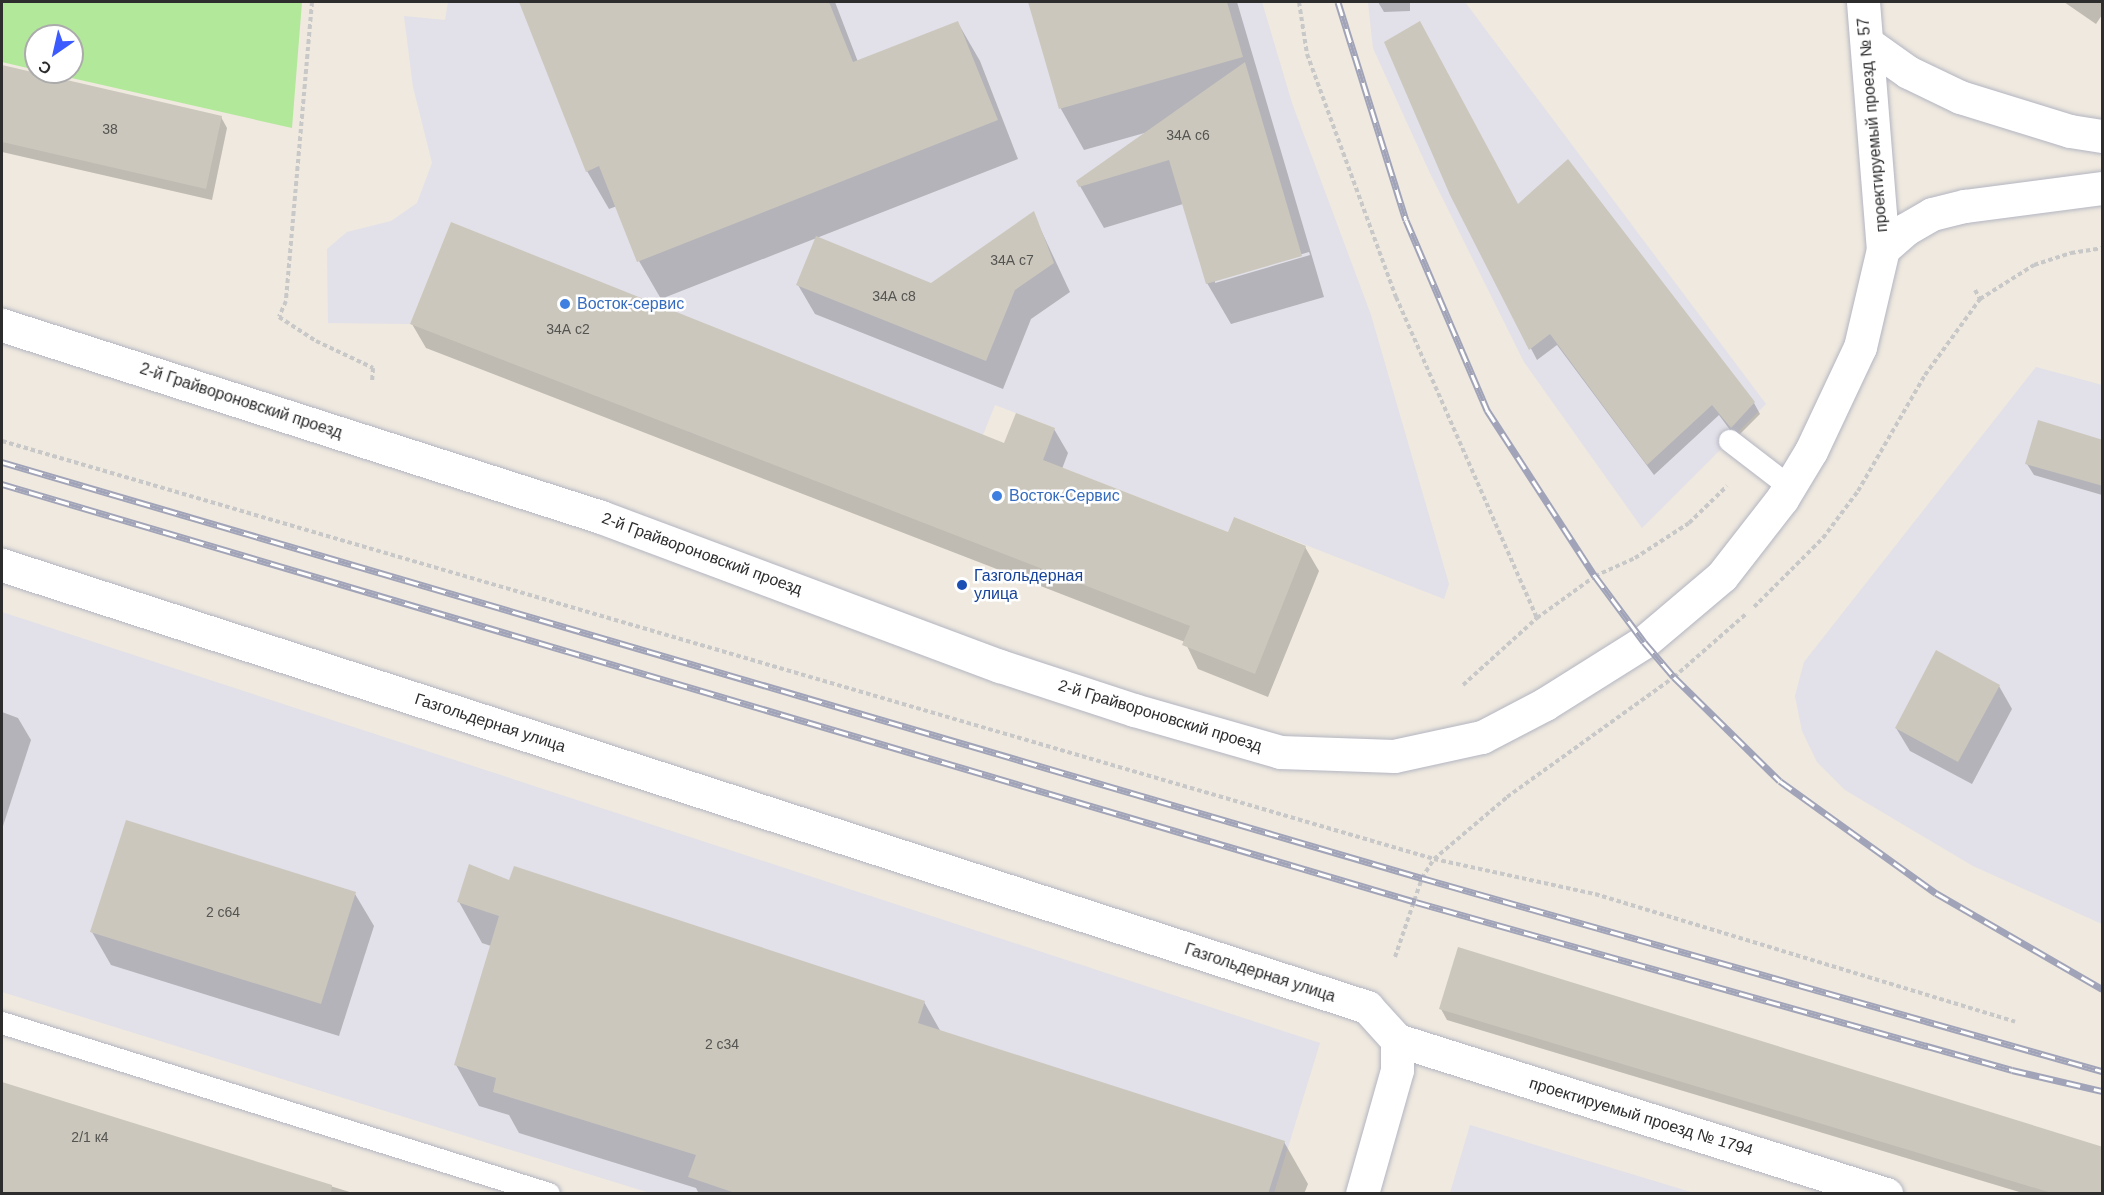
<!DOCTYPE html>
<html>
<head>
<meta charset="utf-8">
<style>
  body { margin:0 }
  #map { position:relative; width:2104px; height:1195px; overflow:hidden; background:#efe9df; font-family:Helvetica,sans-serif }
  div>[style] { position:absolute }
  .industrial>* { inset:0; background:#e2e0e8 }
  .green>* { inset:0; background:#b2e899 }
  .shadow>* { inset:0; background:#0003 }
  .building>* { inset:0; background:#cbc7bd }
  .path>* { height:4px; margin-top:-2px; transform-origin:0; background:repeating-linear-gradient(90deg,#c8c8c8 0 4.5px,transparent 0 7.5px) }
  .roads { filter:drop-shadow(0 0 2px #b3b5c1) drop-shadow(0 0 2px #b3b5c1) }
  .lane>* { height:22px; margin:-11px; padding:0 11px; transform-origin:11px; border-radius:11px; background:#fff }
  .street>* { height:33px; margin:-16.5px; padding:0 16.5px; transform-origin:16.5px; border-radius:16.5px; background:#fff }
  .secondary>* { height:33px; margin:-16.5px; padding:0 16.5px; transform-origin:16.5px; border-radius:16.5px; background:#fff }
  .rail>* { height:7px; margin-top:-3.5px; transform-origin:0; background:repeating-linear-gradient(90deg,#fff 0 14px,#a1a4b8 0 28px); box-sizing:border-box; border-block:2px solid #a1a4b8 }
  .dots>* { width:16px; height:16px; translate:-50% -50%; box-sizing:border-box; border:3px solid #fff; border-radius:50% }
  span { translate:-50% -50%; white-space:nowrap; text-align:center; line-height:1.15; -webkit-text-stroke:5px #fff; paint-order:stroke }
  .number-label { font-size:14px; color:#545451 }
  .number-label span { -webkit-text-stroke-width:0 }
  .street-label { font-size:16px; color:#2d2d2d }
  .shop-label { font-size:16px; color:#366cbe }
  .left { translate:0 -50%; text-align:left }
  .transit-label { font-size:16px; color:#164399 }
  .frame { position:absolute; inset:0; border:3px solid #2d2d2d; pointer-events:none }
  .north { position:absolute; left:24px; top:24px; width:60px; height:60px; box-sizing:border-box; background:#fff; border:2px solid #ababab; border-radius:50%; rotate:214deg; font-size:16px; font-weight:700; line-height:24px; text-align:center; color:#2d2d2d }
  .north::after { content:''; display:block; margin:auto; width:21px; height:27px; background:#3c5bff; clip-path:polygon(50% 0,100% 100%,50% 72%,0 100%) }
</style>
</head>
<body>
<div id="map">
  <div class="industrial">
    <div style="clip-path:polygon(448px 2px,1262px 2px,1292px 103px,1371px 315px,1449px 584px,1444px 599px,1234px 517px,1228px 532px,1043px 460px,1055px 428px,995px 405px,983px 435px,752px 454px,688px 432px,726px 334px,451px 222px,410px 324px,328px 323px,327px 249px,347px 232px,391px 221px,417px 203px,432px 163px,413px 87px,404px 16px,445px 20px)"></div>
    <div style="clip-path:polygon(1368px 2px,1465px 2px,1766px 404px,1642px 528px,1524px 362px,1429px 171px,1373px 48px)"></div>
    <div style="clip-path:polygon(2036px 367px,2102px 385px,2102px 924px,1973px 866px,1845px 790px,1817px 762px,1802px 731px,1795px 696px,1804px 662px)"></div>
    <div style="clip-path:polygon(2px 612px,1320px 1043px,1274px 1193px,653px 1194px,2px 992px)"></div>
    <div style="clip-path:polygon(1470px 1125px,1694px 1193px,1450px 1193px)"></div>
  </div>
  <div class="green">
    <div style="clip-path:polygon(2px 2px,302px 2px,292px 128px,45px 72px,72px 72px,72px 36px,36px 36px,36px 70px,2px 62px)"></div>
  </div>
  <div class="shadow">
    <div style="clip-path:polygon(528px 2px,835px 2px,858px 62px,958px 23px,980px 61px,1018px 159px,661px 299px,639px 261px,617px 206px,609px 209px,587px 171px,522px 4px)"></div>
    <div style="clip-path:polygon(evenodd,1029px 2px,1237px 2px,1324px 297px,1231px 324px,1207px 283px,1183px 204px,1104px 228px,1080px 186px,1148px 132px,1084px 150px,1061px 109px,1029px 2px,1309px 252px,1310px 255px,1215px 283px,1215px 280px,1309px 252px)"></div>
    <div style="clip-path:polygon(1378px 2px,1410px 2px,1410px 11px,1384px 12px)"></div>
    <div style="clip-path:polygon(2064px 2px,2102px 2px,2102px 15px,2096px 24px)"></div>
    <div style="clip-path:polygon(2px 67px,221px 117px,227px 128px,212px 200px,2px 152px)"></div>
    <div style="clip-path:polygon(1451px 194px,1518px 206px,1754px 403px,1760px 414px,1736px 438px,1719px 415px,1654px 475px,1557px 345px,1537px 360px)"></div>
    <div style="clip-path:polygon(1033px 213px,1070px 292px,1031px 319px,1003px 389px,815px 314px,798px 285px,931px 284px)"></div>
    <div style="clip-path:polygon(412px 324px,1005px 445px,1054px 429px,1068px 453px,1062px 469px,1229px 534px,1305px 547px,1319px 571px,1268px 697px,1198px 669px,1185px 642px,426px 348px)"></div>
    <div style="clip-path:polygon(2102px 440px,2102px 495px,2034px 475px,2027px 464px)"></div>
    <div style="clip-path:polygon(1999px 686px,2012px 709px,1972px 784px,1910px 751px,1896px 728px)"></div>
    <div style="clip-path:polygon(2px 712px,18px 718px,31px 740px,2px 829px)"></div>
    <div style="clip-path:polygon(510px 882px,924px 1002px,941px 1032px,1284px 1142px,1308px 1184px,1304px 1194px,699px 1194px,696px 1188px,519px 1133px,509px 1115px,479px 1106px,456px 1065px,491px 946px,482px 943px,459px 902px)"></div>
    <div style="clip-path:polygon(355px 894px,374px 926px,339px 1036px,111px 965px,92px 932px)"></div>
    <div style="clip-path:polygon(1441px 1009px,2102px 1194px,2026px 1194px,1447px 1020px)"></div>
    <div style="clip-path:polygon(2px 1084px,356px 1194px,2px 1194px)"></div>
  </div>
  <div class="building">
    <div style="clip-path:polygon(519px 2px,829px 2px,853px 62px,958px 21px,998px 120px,637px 262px,599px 166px,586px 172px)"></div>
    <div style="clip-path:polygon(1028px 2px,1227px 2px,1243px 57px,1059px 109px)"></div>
    <div style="clip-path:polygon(1420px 21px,1518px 204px,1568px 159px,1755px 402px,1731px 428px,1712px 405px,1647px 465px,1550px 334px,1529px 350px,1450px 195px,1384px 42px)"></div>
    <div style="clip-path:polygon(1245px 62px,1302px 256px,1206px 284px,1169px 160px,1079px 187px,1076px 181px)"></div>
    <div style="clip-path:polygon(2px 65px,222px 116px,206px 189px,2px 142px)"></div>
    <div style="clip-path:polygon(1034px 211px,1054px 263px,1015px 290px,986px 361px,796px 285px,816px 236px,931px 283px)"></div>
    <div style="clip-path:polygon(451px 222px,1004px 443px,1016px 413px,1055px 428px,1043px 460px,1228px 532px,1234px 517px,1306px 546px,1255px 674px,1182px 645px,1190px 626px,410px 324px)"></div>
    <div style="clip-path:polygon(2038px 420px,2103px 440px,2103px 486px,2025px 464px)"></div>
    <div style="clip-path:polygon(1936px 650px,2000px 685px,1958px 762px,1895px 728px)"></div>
    <div style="clip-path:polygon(126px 820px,356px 892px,321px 1004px,90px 932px)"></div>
    <div style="clip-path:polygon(469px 864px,509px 880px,514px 866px,925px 1001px,918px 1023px,1285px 1141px,1268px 1194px,738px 1194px,688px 1177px,696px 1155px,493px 1092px,496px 1078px,454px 1065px,499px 916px,457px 902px)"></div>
    <div style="clip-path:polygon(1458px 947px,2103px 1147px,2103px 1194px,2055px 1194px,1439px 1009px)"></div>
    <div style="clip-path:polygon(2px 1082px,332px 1185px,331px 1194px,2px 1194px)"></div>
  </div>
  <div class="path">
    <div style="left:312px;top:2px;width:300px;rotate:95deg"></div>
    <div style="left:286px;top:301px;width:17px;rotate:114deg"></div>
    <div style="left:279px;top:317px;width:44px;rotate:33deg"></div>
    <div style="left:316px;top:341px;width:63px;rotate:25.3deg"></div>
    <div style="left:373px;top:368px;width:13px;rotate:94deg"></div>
    <div style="left:1299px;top:2px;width:53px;rotate:81.3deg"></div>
    <div style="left:1307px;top:54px;width:259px;rotate:69.9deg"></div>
    <div style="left:1396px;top:297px;width:351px;rotate:66.3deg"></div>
    <div style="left:1975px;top:290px;width:10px;rotate:61deg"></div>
    <div style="left:2px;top:441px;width:1492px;rotate:16.27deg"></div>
    <div style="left:1434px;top:859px;width:165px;rotate:12.3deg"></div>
    <div style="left:1595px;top:894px;width:439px;rotate:16.9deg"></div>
    <div style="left:1754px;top:607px;width:98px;rotate:-45deg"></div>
    <div style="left:1823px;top:538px;width:59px;rotate:-53.3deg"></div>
    <div style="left:1858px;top:491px;width:134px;rotate:-60deg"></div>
    <div style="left:1925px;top:375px;width:94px;rotate:-54.1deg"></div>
    <div style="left:1980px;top:299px;width:64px;rotate:-32.2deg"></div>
    <div style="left:2034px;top:265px;width:39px;rotate:-18deg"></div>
    <div style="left:2071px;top:253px;width:31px;rotate:-9deg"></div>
    <div style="left:1463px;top:685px;width:100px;rotate:-42.2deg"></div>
    <div style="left:1537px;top:618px;width:72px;rotate:-35.9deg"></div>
    <div style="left:1595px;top:576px;width:44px;rotate:-24.2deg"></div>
    <div style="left:1635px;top:558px;width:64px;rotate:-32.9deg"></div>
    <div style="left:1689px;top:523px;width:53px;rotate:-44.2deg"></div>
    <div style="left:1395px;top:957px;width:83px;rotate:-71.1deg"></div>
    <div style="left:1422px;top:878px;width:22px;rotate:-58deg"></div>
    <div style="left:1434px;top:859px;width:96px;rotate:-40.3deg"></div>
    <div style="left:1507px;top:797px;width:206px;rotate:-35.7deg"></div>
    <div style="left:1674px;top:677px;width:96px;rotate:-41.2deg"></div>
  </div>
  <div class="roads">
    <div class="lane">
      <div style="left:1730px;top:441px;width:76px;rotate:37.5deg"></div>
      <div style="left:2px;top:1023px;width:573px;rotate:17.36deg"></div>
    </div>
    <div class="street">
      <div style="left:1397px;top:1040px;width:513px;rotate:17.48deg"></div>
    </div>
    <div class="secondary">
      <div style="left:1863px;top:2px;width:248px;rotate:85.4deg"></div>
      <div style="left:1867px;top:43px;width:50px;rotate:35.3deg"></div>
      <div style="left:1908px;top:72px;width:58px;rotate:25.7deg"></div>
      <div style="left:1960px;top:97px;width:115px;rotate:17.2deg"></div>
      <div style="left:2070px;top:131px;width:32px;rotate:9deg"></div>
      <div style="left:2px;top:325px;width:629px;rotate:17.77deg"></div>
      <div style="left:601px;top:517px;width:426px;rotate:20.5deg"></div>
      <div style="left:1000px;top:666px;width:141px;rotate:18.2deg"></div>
      <div style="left:1134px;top:710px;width:152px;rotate:16deg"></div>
      <div style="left:1280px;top:752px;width:114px;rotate:2deg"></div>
      <div style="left:1394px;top:756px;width:90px;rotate:-12.2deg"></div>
      <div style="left:1482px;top:737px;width:71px;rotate:-27.6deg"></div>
      <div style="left:1545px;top:704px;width:117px;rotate:-32.1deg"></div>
      <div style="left:1644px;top:642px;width:102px;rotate:-40.2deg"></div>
      <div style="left:1722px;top:576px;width:98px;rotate:-52.1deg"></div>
      <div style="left:1782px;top:499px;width:56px;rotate:-58.9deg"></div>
      <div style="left:1811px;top:451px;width:115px;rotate:-64.8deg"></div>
      <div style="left:1860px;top:347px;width:101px;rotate:-76.8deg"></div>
      <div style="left:1883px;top:249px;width:30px;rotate:-41deg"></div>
      <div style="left:1906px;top:229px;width:30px;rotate:-30deg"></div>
      <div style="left:1932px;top:214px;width:34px;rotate:-14deg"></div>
      <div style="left:1965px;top:206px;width:138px;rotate:-7.5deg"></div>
      <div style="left:2px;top:565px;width:1435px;rotate:17.94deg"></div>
      <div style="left:1367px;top:1007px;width:45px;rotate:47.7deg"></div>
      <div style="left:1397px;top:1040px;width:30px;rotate:90deg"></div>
      <div style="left:1397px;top:1070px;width:129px;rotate:105.8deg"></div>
    </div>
  </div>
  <div class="rail">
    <div style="left:1338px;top:2px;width:228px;rotate:72.7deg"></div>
    <div style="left:1406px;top:220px;width:207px;rotate:66.9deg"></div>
    <div style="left:1487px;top:410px;width:198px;rotate:57deg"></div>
    <div style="left:1595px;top:576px;width:82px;rotate:53.4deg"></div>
    <div style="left:1644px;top:642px;width:46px;rotate:49.4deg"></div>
    <div style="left:1674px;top:677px;width:148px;rotate:44.5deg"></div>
    <div style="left:1780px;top:781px;width:192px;rotate:35.7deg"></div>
    <div style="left:1936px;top:893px;width:192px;rotate:30deg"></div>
    <div style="left:2px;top:462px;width:1480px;rotate:16.33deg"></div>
    <div style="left:1422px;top:878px;width:707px;rotate:15.85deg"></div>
    <div style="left:2px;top:484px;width:1474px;rotate:16.47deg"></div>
    <div style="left:1416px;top:902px;width:619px;rotate:15.74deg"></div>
    <div style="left:2012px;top:1070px;width:92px;rotate:13.1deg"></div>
  </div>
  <div class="dots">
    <div style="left:565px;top:304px;background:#3f7fe0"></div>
    <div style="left:997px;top:496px;background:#3f7fe0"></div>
    <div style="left:962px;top:585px;background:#1a4fb4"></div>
  </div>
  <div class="number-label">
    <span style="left:110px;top:129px">38</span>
    <span style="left:1188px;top:135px">34А с6</span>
    <span style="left:1012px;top:260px">34А с7</span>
    <span style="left:894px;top:296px">34А с8</span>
    <span style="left:568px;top:329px">34А с2</span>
    <span style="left:223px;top:912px">2 с64</span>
    <span style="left:722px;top:1044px">2 с34</span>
    <span style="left:90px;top:1137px">2/1 к4</span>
  </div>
  <div class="street-label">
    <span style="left:1873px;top:125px;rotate:-95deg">проектируемый проезд № 57</span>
    <span style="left:241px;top:401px;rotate:18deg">2-й Грайвороновский проезд</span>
    <span style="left:702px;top:554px;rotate:20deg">2-й Грайвороновский проезд</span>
    <span style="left:1160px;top:716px;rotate:17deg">2-й Грайвороновский проезд</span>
    <span style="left:490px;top:723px;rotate:18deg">Газгольдерная улица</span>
    <span style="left:1260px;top:973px;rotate:18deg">Газгольдерная улица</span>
    <span style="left:1641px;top:1117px;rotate:17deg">проектируемый проезд № 1794</span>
  </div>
  <div class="shop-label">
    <span class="left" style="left:577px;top:304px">Восток-сервис</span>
    <span class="left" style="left:1009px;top:496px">Восток-Сервис</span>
  </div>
  <div class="transit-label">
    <span class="left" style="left:974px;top:585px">Газгольдерная<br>улица</span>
  </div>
  <div class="frame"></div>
  <div class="north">С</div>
</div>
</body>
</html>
